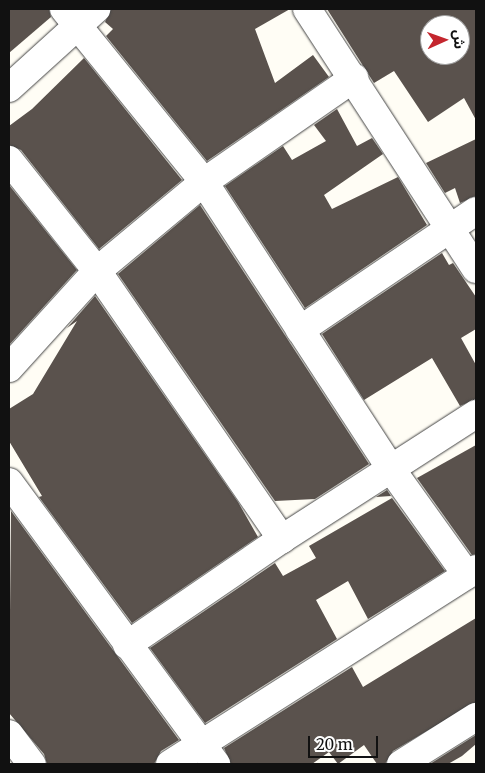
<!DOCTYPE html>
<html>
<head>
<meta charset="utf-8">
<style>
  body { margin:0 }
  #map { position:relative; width:485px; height:773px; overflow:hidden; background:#fffdf5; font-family:Merriweather,"Noto Sans Arabic",serif }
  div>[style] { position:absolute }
  .building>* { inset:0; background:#5a524d }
  .roads { filter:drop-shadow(0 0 1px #444) drop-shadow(0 0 1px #444) }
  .street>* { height:28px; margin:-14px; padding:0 14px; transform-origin:14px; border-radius:14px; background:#fff }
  span { translate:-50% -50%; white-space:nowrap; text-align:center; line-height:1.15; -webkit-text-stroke:5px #fff; paint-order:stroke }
  .frame { position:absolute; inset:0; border:10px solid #111; pointer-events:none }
  .north { position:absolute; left:420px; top:15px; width:50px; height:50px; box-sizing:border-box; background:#fff; border:1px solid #a0a0a0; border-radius:50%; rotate:88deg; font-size:14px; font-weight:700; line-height:20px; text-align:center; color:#111 }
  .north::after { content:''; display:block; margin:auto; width:18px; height:22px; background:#c4262e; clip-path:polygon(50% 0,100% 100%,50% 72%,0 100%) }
  .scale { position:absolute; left:308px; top:736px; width:70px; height:22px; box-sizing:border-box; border:2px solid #111; border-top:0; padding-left:6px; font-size:15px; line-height:18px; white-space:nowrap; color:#111; -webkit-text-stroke:4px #fff; paint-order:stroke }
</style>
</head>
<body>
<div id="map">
  <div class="building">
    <div style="clip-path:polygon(9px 9px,49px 9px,51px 17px,9px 53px)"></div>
    <div style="clip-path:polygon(111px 9px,290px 9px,255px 29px,275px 83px,313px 55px,329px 77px,207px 161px,106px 36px,113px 29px,105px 22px)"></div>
    <div style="clip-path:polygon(evenodd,327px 9px,476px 9px,476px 120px,464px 98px,428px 122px,394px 71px,374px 83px,327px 9px,430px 25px,460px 25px,460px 55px,430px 55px,430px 25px)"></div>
    <div style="clip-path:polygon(84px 58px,182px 180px,99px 249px,21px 150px,9px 145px,9px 126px,32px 109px)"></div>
    <div style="clip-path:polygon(337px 109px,357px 146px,372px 138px,383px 154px,324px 195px,332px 209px,398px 177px,427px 225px,305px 308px,225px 186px,283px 146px,292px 160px,326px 141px,314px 125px)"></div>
    <div style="clip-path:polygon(476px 139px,476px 196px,460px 203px,455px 188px,445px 193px,426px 163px)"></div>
    <div style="clip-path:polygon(9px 185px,77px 270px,9px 345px)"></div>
    <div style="clip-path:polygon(200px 205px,369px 464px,315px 499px,275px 501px,118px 274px)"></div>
    <div style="clip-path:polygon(442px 253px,449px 265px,453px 263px,476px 297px,476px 329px,461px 338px,476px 365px,476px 399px,460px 406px,432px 358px,364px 400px,322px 334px)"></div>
    <div style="clip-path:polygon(95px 296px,238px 502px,258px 537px,132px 623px,39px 497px,42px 496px,9px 441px,9px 409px,33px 394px,77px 321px,67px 328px)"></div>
    <div style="clip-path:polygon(476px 445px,476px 554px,472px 555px,417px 478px)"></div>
    <div style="clip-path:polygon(387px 490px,391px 496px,376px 497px)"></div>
    <div style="clip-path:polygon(392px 498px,445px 571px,368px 619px,348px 581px,316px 600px,337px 639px,205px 723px,150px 648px,275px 563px,283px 576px,316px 558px,309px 546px)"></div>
    <div style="clip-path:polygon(11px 511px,179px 740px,161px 751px,154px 764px,47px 764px,44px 754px,9px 713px)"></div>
    <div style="clip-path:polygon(476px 618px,476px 702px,393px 751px,385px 764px,377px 764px,364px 745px,338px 764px,329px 752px,312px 764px,231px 764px,224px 748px,352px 667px,363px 687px)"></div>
    <div style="clip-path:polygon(476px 735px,476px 744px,462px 756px,448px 764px,430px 764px)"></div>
  </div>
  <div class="roads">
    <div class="street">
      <div style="left:64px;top:9px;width:223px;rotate:51deg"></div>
      <div style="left:204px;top:182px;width:343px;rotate:56.9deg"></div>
      <div style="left:391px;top:469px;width:130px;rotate:54.4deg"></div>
      <div style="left:307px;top:9px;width:310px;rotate:57deg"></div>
      <div style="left:9px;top:88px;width:118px;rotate:-42.2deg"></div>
      <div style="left:9px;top:160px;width:142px;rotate:51.6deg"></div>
      <div style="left:97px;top:271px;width:326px;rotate:55.4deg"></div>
      <div style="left:300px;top:330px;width:212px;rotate:-34.1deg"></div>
      <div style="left:9px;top:368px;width:131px;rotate:-47.8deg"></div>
      <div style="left:97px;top:271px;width:139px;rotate:-39.8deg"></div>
      <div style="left:204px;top:182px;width:183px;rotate:-34.7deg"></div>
      <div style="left:9px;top:482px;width:350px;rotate:53.7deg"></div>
      <div style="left:127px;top:645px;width:188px;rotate:-34.4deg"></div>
      <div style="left:282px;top:539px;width:231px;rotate:-32.8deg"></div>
      <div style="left:9px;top:734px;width:38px;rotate:53deg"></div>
      <div style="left:170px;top:764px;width:363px;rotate:-32.5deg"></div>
      <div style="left:401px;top:764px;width:89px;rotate:-32.1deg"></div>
    </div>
  </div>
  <div class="frame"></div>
  <div class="north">ش</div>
  <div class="scale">20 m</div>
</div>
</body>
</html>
